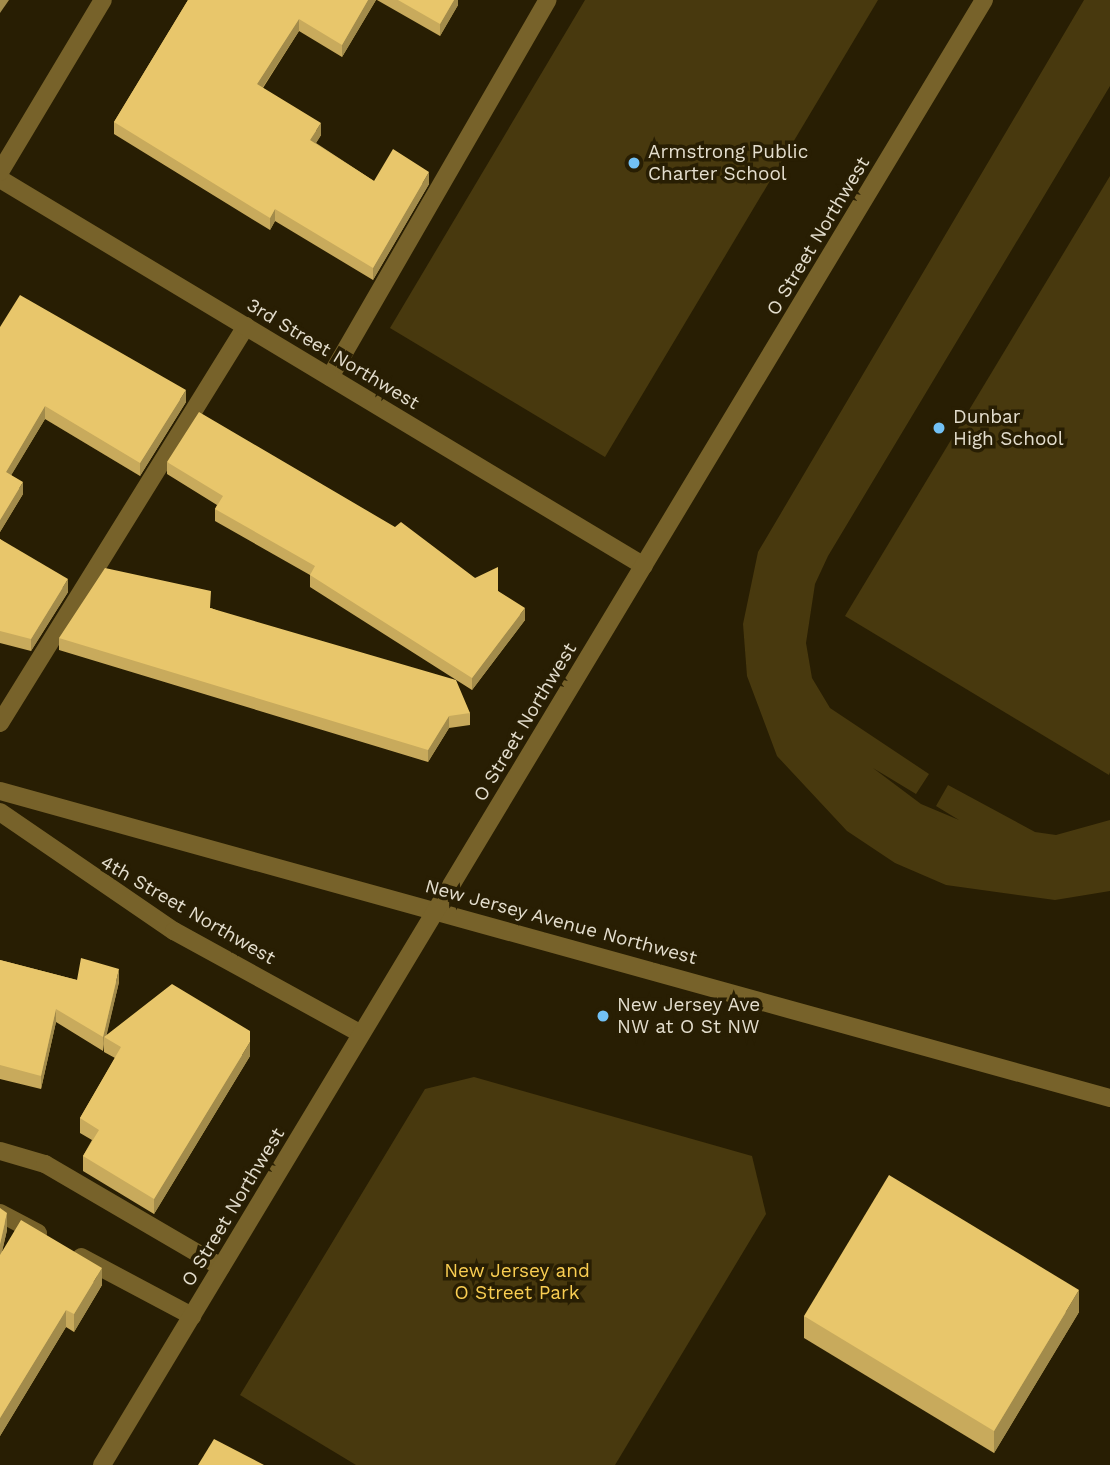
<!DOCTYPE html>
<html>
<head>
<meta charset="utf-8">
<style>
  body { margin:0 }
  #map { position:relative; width:1110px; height:1465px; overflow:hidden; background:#281e03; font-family:"Work Sans",sans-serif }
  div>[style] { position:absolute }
  .green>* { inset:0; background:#48390e }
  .service>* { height:18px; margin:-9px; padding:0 9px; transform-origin:9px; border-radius:9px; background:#77622a }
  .minor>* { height:18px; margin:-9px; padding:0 9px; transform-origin:9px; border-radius:9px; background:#77622a }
  .tertiary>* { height:18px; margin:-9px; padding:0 9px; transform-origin:9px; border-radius:9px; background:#77622a }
  .wall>* { inset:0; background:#c8aa5c }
  .shaded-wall>* { inset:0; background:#a28b4b }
  .building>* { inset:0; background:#e8c66b }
  .dots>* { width:19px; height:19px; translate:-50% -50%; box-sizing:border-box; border:4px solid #281e03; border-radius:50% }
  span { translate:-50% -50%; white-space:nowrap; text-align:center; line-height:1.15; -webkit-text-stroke:7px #281e03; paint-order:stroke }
  .poi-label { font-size:19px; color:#e4dece }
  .left { translate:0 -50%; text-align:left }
  .street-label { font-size:19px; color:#e4dece }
  .park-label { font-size:19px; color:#face52 }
</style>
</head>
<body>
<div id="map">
  <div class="green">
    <div style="clip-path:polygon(585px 0,878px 0,605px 457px,390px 328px)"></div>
    <div style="clip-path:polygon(1084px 0,1110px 0,1110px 86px,828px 556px,815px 584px,806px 643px,812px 678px,830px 708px,929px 774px,916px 794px,873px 768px,921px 804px,959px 820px,936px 806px,948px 785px,1035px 832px,1056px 835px,1110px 820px,1110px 891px,1055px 900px,946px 885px,895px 863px,847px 831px,777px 756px,747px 676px,743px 624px,758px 552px)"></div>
    <div style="clip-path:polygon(1110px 176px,1110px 772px,1109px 775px,845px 616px)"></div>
    <div style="clip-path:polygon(474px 1077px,752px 1156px,766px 1214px,615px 1465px,356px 1465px,240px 1395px,425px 1089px)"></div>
  </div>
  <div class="service">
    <div style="left:330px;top:377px;width:435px;rotate:-60deg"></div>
    <div style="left:0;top:723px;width:467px;rotate:-58.2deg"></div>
    <div style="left:0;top:1151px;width:47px;rotate:16.1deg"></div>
    <div style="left:45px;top:1164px;width:204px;rotate:30.3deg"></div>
    <div style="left:0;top:1213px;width:43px;rotate:27.8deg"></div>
    <div style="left:81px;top:1257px;width:126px;rotate:28deg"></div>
  </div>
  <div class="minor">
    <div style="left:0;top:179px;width:751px;rotate:31deg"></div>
    <div style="left:0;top:812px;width:211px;rotate:34.4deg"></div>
    <div style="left:174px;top:931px;width:213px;rotate:28.8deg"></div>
  </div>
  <div class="tertiary">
    <div style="left:0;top:172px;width:200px;rotate:-59.1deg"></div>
    <div style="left:0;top:791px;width:1152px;rotate:15.46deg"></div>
    <div style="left:102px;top:1465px;width:1710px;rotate:-58.95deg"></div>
  </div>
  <div class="wall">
    <div style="clip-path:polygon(188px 0,376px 0,342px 57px,299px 31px,263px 88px,321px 135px,316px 143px,374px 181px,429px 184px,373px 280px,275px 221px,270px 230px,114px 134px,114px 122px)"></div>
    <div style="clip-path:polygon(377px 0,458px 0,458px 5px,440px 36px)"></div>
    <div style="clip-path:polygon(0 327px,186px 402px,140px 476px,45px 419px,11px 475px,23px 494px,0 532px)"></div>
    <div style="clip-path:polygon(167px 462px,475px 578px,498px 591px,525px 620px,472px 690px,310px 587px,310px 575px,215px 521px,215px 509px,217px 505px,167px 474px)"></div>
    <div style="clip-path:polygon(0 539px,68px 592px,31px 651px,0 643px)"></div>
    <div style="clip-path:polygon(211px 608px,470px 713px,470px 725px,449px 728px,428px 762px,59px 650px,59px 638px)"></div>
    <div style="clip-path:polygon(0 960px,77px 980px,119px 982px,106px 1036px,250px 1056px,154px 1214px,83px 1171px,83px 1156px,92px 1140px,80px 1133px,80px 1118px,115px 1058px,104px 1052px,104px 1044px,103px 1051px,56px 1022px,41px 1089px,0 1079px)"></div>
    <div style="clip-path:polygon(0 1208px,7px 1230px,2px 1251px,102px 1285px,74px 1332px,66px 1327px,0 1436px)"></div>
    <div style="clip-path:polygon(1079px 1312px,994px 1453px,804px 1338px,804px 1316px)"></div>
  </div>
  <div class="shaded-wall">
    <div style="clip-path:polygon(0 0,9px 0,0 13px)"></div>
    <div style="clip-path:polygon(368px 0,376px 0,342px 57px,342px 45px)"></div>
    <div style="clip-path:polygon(454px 0,458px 0,458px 5px,440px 36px,440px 24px)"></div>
    <div style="clip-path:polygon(299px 19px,299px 31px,257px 96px,257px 84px)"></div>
    <div style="clip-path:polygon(321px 123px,321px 135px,310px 152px,310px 140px)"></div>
    <div style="clip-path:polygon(429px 172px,429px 184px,373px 280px,373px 268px)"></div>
    <div style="clip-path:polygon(275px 209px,275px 221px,270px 230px,270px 218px)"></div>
    <div style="clip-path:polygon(186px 390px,186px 402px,140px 476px,140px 463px)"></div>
    <div style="clip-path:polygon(45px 406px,45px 419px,6px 484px,6px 472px)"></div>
    <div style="clip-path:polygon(23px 482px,23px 494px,0 532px,0 520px)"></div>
    <div style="clip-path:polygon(68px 579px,68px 592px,31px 651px,31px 639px)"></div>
    <div style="clip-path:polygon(525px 608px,525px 620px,472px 690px,472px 678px)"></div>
    <div style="clip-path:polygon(449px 716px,449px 728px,428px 762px,428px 750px)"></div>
    <div style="clip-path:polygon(119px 969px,119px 982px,106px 1038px,104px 1037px,103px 1051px,103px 1037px)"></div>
    <div style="clip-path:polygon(56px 1009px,56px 1022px,41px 1089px,41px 1076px)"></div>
    <div style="clip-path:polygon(250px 1042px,250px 1056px,154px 1214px,154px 1199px)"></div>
    <div style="clip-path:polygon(7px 1213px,7px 1230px,0 1261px,0 1244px)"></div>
    <div style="clip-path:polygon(102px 1268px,102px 1285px,74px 1332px,74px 1314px)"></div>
    <div style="clip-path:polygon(1079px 1290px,1079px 1312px,994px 1453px,994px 1431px)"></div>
    <div style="clip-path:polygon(66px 1310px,66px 1327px,0 1436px,0 1418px)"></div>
  </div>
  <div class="building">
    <div style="clip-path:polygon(188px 0,368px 0,342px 45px,299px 19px,257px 84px,321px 123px,310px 140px,374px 181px,393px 149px,429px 172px,373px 268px,275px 209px,270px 218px,114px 122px)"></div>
    <div style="clip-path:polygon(398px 0,454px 0,440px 24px)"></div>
    <div style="clip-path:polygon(20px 295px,186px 390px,140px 463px,45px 406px,6px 472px,23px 482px,0 520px,0 327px)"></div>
    <div style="clip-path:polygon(199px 412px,395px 527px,401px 522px,475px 578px,498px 567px,498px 591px,525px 608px,472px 678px,310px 575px,315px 566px,215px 509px,223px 496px,167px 462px)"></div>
    <div style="clip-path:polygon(0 539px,68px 579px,31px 639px,0 631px)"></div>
    <div style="clip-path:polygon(105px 568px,211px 591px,210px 608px,456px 680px,470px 713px,449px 716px,428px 750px,59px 638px)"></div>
    <div style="clip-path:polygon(81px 958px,119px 969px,103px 1037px,56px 1009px,41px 1076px,0 1065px,0 960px,77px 980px)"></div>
    <div style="clip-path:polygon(172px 984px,250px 1031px,250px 1042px,154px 1199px,83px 1156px,99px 1130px,80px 1118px,121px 1047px,104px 1037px)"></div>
    <div style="clip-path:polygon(889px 1175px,1079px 1290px,994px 1431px,804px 1316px)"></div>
    <div style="clip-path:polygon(0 1208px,7px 1213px,0 1244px)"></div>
    <div style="clip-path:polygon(21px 1220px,102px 1268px,74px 1314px,66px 1310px,0 1418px,0 1255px)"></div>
    <div style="clip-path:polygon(214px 1439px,264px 1465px,198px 1465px)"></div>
  </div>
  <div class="dots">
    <div style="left:634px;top:163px;background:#72c1f5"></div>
    <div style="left:939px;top:428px;background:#72c1f5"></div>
    <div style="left:603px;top:1016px;background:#72c1f5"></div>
  </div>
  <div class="poi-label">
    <span class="left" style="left:648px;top:163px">Armstrong Public<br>Charter School</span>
    <span class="left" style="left:953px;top:428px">Dunbar<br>High School</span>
    <span class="left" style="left:617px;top:1016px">New Jersey Ave<br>NW at O St NW</span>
  </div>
  <div class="street-label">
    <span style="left:818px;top:236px;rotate:-59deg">O Street Northwest</span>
    <span style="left:333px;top:354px;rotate:31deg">3rd Street Northwest</span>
    <span style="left:525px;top:722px;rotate:-59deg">O Street Northwest</span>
    <span style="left:188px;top:910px;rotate:30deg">4th Street Northwest</span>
    <span style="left:561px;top:922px;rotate:15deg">New Jersey Avenue Northwest</span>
    <span style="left:233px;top:1207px;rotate:-59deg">O Street Northwest</span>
  </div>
  <div class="park-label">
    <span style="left:517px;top:1282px">New Jersey and<br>O Street Park</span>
  </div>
</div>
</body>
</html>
